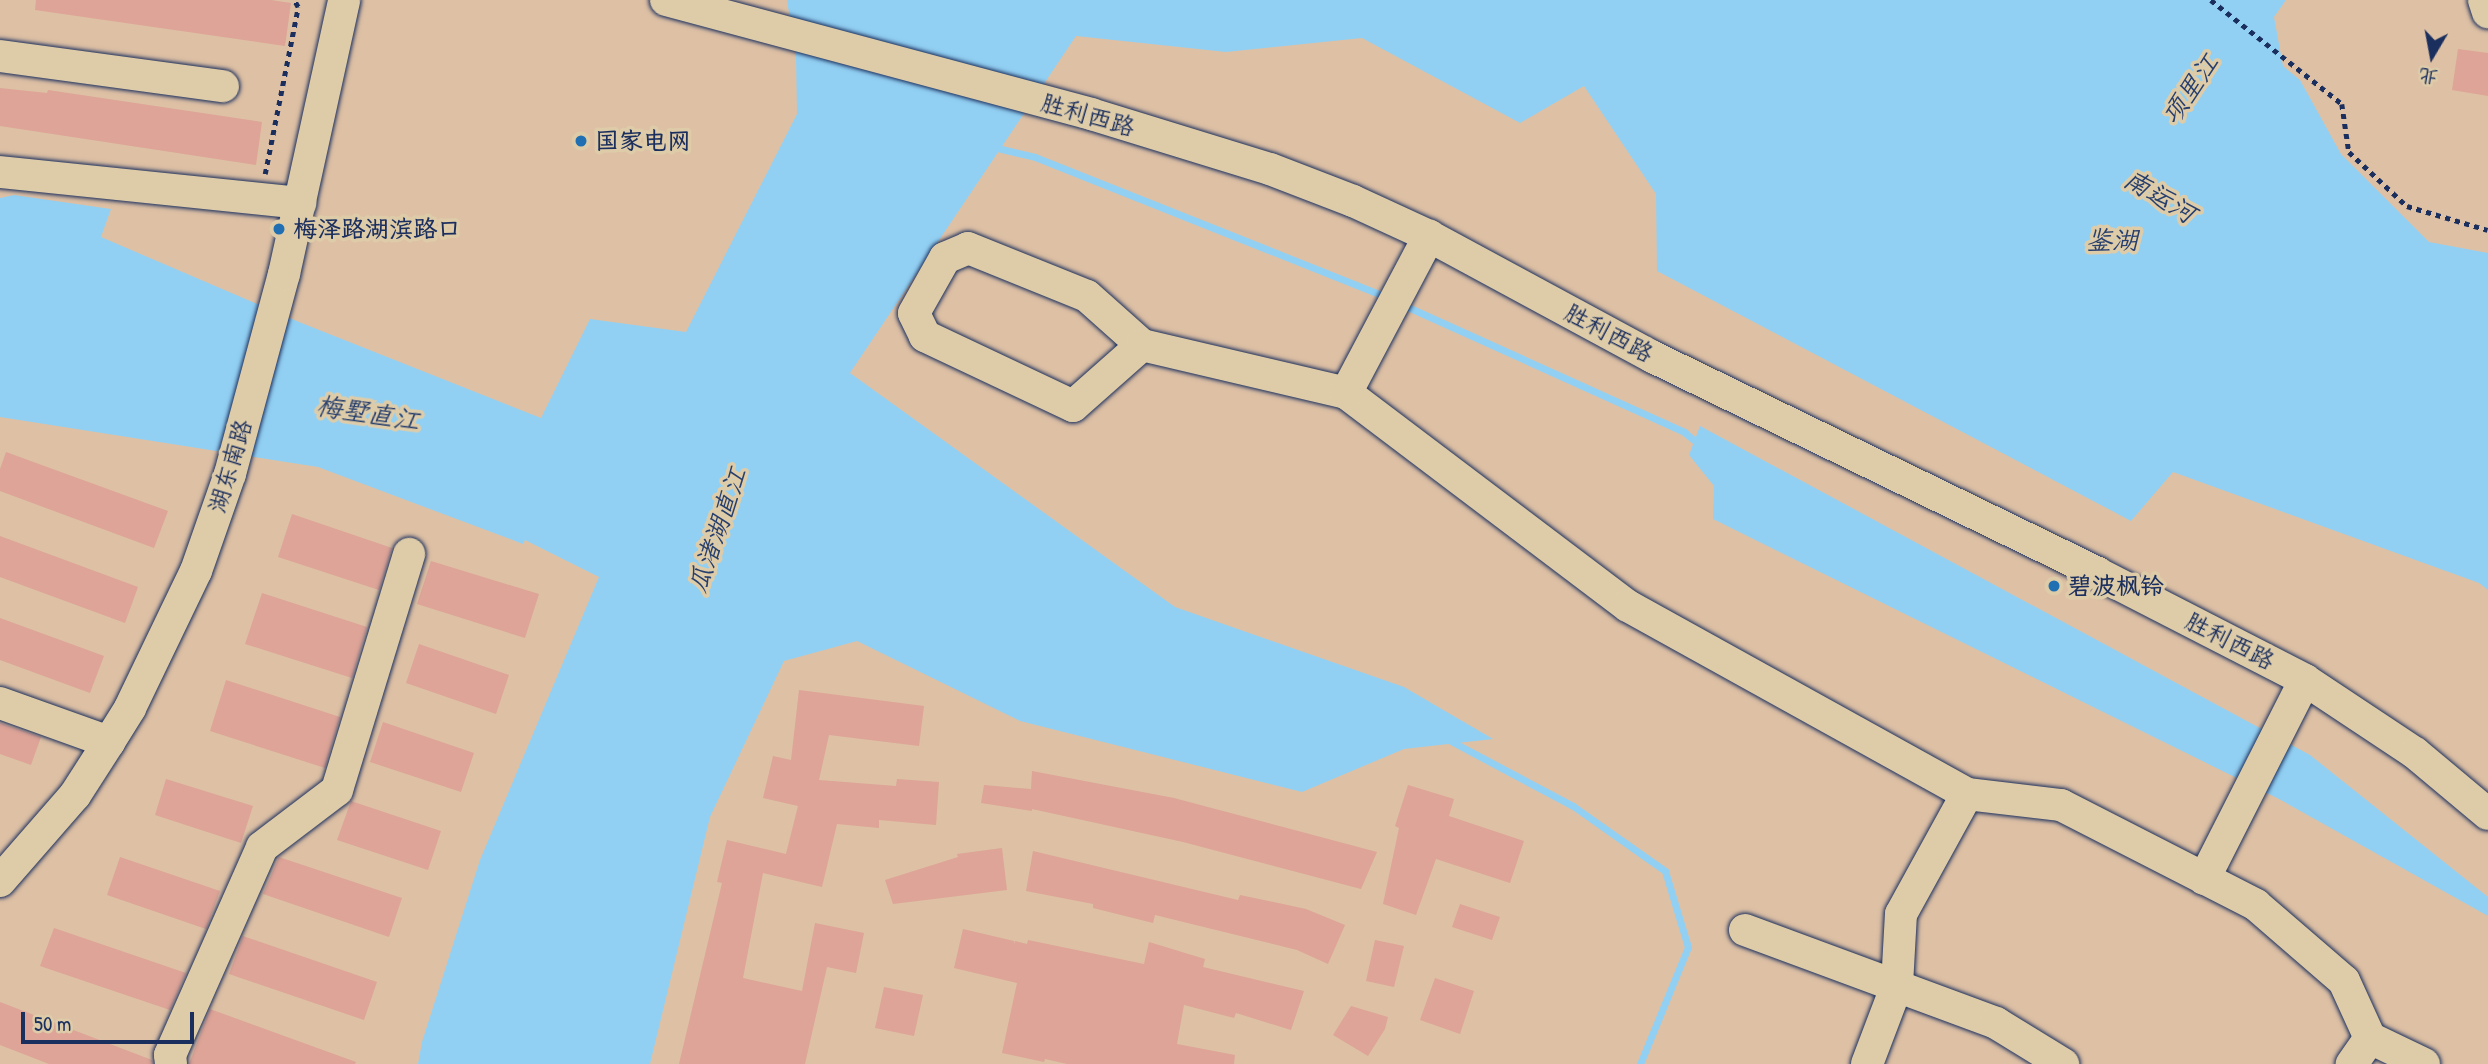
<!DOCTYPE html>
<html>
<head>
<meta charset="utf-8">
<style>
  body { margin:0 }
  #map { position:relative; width:2488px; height:1064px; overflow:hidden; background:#dec0a4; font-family:"Patrick Hand","LXGW WenKai TC",sans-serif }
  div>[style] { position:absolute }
  .water>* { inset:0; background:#92d0f3 }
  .stream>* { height:7px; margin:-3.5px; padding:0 3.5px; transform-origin:3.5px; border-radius:3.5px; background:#92d0f3 }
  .building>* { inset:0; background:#dda497 }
  .path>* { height:4.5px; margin-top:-2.25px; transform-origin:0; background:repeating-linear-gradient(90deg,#1b2f5e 0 5px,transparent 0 10px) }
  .roads { filter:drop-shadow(0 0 2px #1b2f5e) drop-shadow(0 0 2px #1b2f5e) }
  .minor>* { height:32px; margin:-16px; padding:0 16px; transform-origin:16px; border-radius:16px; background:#decca9 }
  .dots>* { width:19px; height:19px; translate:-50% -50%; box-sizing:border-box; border:4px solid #decca9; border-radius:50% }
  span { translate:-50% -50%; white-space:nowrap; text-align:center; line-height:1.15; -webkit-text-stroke:7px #decca9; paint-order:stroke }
  .street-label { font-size:24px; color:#1b2f5e }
  .poi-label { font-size:24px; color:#1b2f5e; font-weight:700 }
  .left { translate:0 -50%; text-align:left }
  .water-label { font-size:26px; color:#273f6d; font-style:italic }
  .north { position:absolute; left:2397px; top:21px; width:70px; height:70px; -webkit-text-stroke:5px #decca9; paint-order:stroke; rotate:190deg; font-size:19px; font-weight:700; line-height:28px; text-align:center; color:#1b2f5e }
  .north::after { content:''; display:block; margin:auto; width:24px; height:32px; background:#1b2f5e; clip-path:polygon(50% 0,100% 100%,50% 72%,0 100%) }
  .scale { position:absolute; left:21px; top:1012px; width:173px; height:32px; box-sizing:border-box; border:4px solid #1b2f5e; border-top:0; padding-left:9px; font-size:21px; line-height:24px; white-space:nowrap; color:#1b2f5e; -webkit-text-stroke:5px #decca9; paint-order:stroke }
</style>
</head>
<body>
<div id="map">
  <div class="water">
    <div style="clip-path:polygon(787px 0,2286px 0,2274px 17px,2283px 66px,2300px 80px,2341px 154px,2429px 242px,2488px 253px,2488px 590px,2479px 583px,2173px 472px,2131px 521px,1657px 271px,1656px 194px,1584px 86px,1520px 123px,1362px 38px,1226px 52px,1076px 36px,850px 373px,1175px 607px,1404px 687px,1493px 739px,1404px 749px,1302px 792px,1020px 721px,857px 641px,784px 661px,710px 817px,650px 1064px,418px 1064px,422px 1042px,480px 860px,599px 577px,525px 540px,523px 544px,318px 467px,0 417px,0 198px,14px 195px,111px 209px,101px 237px,299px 322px,541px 418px,590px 319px,686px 332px,797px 114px,796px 59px)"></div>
    <div style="clip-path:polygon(1700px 426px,2310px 755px,2488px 897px,2488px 916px,2279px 799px,1713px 519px,1714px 486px,1689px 455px)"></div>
  </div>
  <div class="stream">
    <div style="left:993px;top:147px;width:43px;rotate:13.4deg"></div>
    <div style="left:1035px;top:157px;width:379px;rotate:21.7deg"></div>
    <div style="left:1401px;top:304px;width:311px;rotate:24.3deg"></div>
    <div style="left:1684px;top:432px;width:21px;rotate:39deg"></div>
    <div style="left:1447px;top:739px;width:143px;rotate:28deg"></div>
    <div style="left:1573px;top:806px;width:113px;rotate:35.2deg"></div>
    <div style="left:1665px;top:871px;width:79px;rotate:73.2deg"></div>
    <div style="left:1688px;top:947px;width:126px;rotate:112.3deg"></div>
  </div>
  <div class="building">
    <div style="clip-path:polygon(36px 0,271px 0,291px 3px,285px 46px,35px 10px)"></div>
    <div style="clip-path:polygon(2458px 49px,2488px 53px,2488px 96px,2452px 90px)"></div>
    <div style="clip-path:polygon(0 88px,47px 93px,48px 90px,262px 122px,256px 165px,0 126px)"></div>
    <div style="clip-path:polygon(6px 452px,168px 511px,154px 548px,0 491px,0 469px)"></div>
    <div style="clip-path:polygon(292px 514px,392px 548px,379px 590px,278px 557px)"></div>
    <div style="clip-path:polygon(0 536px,138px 587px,125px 623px,0 577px)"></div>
    <div style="clip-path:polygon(431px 561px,539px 594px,525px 638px,417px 604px)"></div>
    <div style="clip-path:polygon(262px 593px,367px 627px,352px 678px,245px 644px)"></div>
    <div style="clip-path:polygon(0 618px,104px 656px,90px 693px,0 660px)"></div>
    <div style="clip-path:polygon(419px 644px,509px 675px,496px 714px,406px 683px)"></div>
    <div style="clip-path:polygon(226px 680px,340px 717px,325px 768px,210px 731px)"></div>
    <div style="clip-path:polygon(799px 690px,924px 706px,919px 746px,829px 735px,819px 780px,896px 786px,897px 779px,939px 782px,936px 825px,879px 820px,879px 828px,837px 824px,822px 887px,763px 873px,743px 978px,802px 991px,815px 923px,864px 933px,856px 973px,827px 967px,805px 1064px,679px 1064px,722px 883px,717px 882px,727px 840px,786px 854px,798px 806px,763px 798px,773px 756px,791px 760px)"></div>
    <div style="clip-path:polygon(383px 722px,474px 753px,461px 792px,370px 762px)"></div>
    <div style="clip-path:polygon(0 723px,41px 737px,31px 765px,0 754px)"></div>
    <div style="clip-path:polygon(1032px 771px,1174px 798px,1377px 852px,1361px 889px,1183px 842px,1032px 809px,1032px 811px,981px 803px,984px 785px,1031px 789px)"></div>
    <div style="clip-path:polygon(166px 779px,253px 806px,241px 843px,155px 815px)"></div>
    <div style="clip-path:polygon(1408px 785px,1454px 799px,1449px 816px,1524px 841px,1510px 883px,1436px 859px,1416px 915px,1383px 904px,1399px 828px,1395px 826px)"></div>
    <div style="clip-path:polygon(351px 801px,441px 831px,428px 870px,337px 840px)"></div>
    <div style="clip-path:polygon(1002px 848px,1007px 890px,893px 904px,885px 880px,958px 857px,957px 854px)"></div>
    <div style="clip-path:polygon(1033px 851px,1238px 900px,1240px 895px,1306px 909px,1345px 925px,1328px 964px,1297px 950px,1155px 915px,1153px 923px,1093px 908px,1093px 904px,1026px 891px)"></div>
    <div style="clip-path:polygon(120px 857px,220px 891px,206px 929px,107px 895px)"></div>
    <div style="clip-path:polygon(279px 857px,402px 898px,389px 937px,263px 894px)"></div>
    <div style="clip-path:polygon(1460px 904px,1500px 917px,1492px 940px,1452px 927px)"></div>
    <div style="clip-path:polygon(54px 928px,186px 973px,170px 1010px,40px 966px)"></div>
    <div style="clip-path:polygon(963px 929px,1014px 941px,1015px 944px,1015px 941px,1027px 944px,1028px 940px,1144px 964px,1149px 942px,1205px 959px,1203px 967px,1304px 991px,1291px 1030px,1236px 1013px,1234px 1018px,1184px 1005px,1177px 1044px,1235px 1055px,1234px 1064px,1067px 1064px,1045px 1059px,1044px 1062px,1002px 1053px,1017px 983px,954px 968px)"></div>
    <div style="clip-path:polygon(243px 936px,377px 982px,364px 1020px,229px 974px)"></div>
    <div style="clip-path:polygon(1375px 940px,1404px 946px,1394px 987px,1366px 981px)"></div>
    <div style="clip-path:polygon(1435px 978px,1474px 991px,1460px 1034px,1420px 1020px)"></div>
    <div style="clip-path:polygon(884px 987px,923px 995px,914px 1036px,875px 1028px)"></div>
    <div style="clip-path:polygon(0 1002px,152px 1060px,153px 1064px,49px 1064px,0 1045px)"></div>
    <div style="clip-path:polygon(1351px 1006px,1388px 1017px,1385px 1029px,1368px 1056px,1333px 1035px)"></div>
    <div style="clip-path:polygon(210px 1009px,356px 1062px,355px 1064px,189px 1064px)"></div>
  </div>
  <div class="path">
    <div style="left:2211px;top:0;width:167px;rotate:38.4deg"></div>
    <div style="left:2342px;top:104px;width:49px;rotate:81.7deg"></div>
    <div style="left:2349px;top:152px;width:79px;rotate:43deg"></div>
    <div style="left:2407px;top:206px;width:84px;rotate:16.5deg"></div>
    <div style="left:265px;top:174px;width:170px;rotate:-78.8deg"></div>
    <div style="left:298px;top:7px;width:8px;rotate:-120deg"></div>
  </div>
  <div class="roads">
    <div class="minor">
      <div style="left:666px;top:0;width:440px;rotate:15deg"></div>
      <div style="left:1091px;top:114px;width:187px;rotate:17.1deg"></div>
      <div style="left:1270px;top:169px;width:89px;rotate:21.1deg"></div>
      <div style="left:1353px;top:201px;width:84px;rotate:24.7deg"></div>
      <div style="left:1429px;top:236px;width:255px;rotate:28.4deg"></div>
      <div style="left:1653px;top:357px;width:494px;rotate:25.9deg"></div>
      <div style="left:2097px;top:573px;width:234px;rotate:27.2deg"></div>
      <div style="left:2305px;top:680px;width:132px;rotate:33.6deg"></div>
      <div style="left:2415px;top:753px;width:95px;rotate:39.9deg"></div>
      <div style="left:2484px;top:0;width:13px;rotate:72deg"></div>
      <div style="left:0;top:56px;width:225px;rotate:7.7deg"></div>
      <div style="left:0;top:172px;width:302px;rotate:5.9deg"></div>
      <div style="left:1142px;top:345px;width:92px;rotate:138.5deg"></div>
      <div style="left:1073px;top:406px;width:164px;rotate:-154.7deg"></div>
      <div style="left:925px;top:336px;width:25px;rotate:-116deg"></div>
      <div style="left:914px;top:313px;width:63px;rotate:-60.6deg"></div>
      <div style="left:945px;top:258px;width:25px;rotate:-23deg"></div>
      <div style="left:968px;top:248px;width:128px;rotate:22deg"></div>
      <div style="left:1087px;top:296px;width:74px;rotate:41.7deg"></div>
      <div style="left:1142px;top:345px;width:210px;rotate:13.2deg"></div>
      <div style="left:1346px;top:393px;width:353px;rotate:37.1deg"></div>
      <div style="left:1628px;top:606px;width:388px;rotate:29deg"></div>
      <div style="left:1346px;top:393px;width:178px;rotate:-62.1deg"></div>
      <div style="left:0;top:703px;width:116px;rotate:19.7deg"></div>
      <div style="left:2204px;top:879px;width:223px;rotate:-63.1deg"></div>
      <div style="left:0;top:881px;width:114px;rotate:-48.9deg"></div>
      <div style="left:75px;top:795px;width:63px;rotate:-57.3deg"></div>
      <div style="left:109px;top:742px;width:40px;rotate:-58deg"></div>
      <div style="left:130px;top:708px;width:152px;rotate:-64.3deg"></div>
      <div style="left:196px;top:571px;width:103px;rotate:-70.7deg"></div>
      <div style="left:230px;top:474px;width:207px;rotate:-74.9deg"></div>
      <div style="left:284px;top:274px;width:280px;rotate:-77.6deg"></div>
      <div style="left:1745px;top:930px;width:268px;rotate:20.3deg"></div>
      <div style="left:1996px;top:1023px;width:79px;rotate:31.5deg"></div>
      <div style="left:2370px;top:1038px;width:60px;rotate:25.7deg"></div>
      <div style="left:171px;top:1064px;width:9px;rotate:-96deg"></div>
      <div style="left:170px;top:1055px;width:227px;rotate:-66.1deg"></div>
      <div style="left:262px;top:847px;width:94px;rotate:-37.2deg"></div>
      <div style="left:337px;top:790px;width:247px;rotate:-73deg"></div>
      <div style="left:1867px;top:1064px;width:85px;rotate:-69.2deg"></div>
      <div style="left:1897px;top:985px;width:71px;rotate:-86.8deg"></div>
      <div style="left:1901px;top:914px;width:137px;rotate:-61.2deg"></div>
      <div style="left:1967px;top:794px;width:95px;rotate:6.7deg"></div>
      <div style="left:2061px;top:805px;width:219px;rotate:27.1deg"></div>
      <div style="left:2256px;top:905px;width:116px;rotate:40.8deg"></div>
      <div style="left:2344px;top:981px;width:63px;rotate:65.5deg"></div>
      <div style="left:2370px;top:1038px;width:32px;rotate:125deg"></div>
    </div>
  </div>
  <div class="dots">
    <div style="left:581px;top:141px;background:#1f6fb2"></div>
    <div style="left:279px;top:229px;background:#1f6fb2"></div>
    <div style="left:2054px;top:586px;background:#1f6fb2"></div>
  </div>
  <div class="street-label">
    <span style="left:1088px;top:115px;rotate:16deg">胜利西路</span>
    <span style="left:1609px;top:333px;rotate:28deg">胜利西路</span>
    <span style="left:230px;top:466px;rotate:-73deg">湖东南路</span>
    <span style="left:2230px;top:641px;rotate:27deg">胜利西路</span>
  </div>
  <div class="poi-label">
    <span class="left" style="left:595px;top:141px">国家电网</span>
    <span class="left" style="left:293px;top:229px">梅泽路湖滨路口</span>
    <span class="left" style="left:2068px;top:586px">碧波枫铃</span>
  </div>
  <div class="water-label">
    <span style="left:2190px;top:89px;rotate:-55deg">项里江</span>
    <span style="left:2160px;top:196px;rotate:31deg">南运河</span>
    <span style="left:2112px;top:240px">鉴湖</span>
    <span style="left:368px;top:413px;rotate:9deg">梅墅直江</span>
    <span style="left:717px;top:530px;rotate:-71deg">瓜渚湖直江</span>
  </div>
  <div class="north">北</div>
  <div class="scale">50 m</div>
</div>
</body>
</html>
